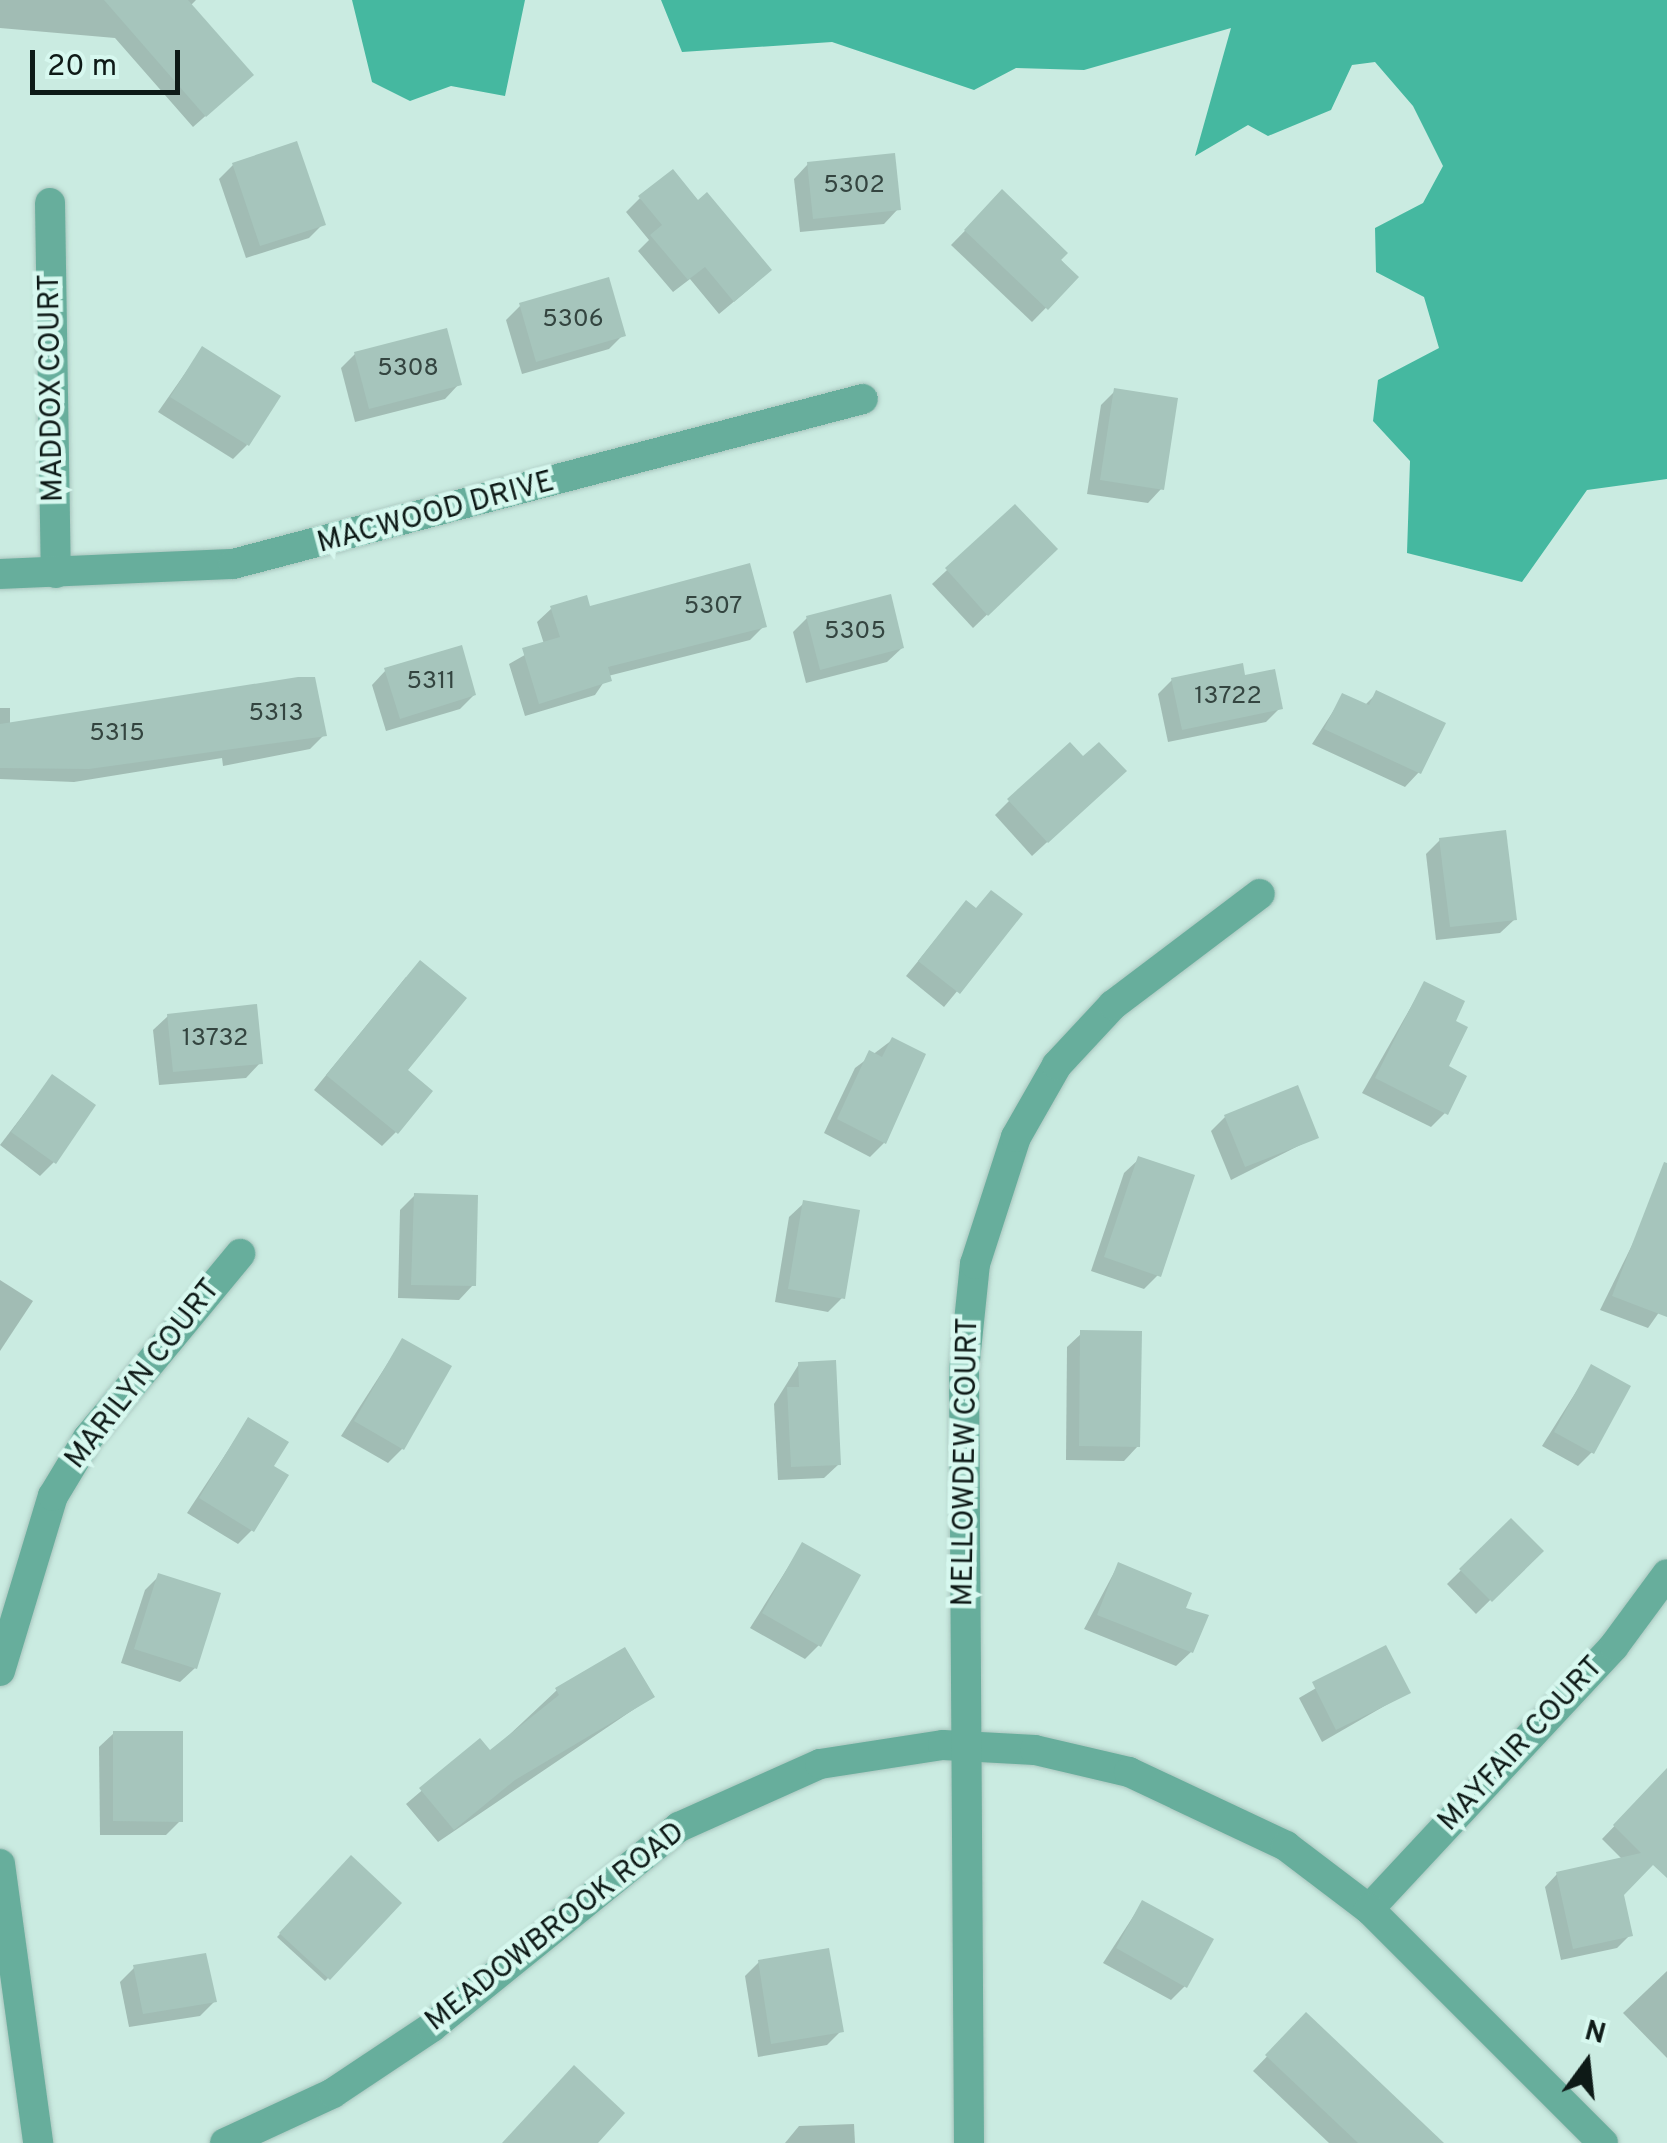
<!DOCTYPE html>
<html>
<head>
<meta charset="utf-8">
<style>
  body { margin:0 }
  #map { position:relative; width:1667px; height:2143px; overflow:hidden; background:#caebe1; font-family:Overpass,sans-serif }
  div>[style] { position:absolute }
  .forest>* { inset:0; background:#45b8a0 }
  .shadow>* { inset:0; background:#0003 }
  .building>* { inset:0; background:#a6c5bc }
  .roads { filter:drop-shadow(0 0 2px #a8c5bd) drop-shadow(0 0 2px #a8c5bd) }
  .minor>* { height:30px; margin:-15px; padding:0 15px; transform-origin:15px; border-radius:15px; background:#67ae9c }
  span { translate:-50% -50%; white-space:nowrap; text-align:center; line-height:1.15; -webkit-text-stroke:9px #d7f8ef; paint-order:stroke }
  .number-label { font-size:25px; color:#344540 }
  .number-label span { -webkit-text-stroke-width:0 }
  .street-label { font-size:30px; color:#0e1a17 }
  .north { position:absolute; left:1537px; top:2013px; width:100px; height:100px; -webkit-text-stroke:8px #d7f8ef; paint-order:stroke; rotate:15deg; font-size:28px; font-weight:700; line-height:40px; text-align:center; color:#0e1a17 }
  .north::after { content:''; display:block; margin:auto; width:35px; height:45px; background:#0e1a17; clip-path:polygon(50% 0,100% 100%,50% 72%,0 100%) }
  .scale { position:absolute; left:30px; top:50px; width:150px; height:45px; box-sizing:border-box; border:5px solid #0e1a17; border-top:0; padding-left:12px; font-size:30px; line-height:35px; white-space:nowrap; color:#0e1a17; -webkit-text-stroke:8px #d7f8ef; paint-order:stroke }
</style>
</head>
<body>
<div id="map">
  <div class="forest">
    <div style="clip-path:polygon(352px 0,525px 0,505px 96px,451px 86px,410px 101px,372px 82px)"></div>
    <div style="clip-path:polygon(661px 0,1667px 0,1667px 479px,1587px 490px,1522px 582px,1407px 553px,1410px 461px,1373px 421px,1378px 380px,1439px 348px,1424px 297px,1376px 272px,1375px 228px,1423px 203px,1443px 166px,1413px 106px,1375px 62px,1352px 65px,1331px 110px,1268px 136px,1248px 125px,1195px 156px,1231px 28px,1084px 70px,1016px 68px,974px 90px,832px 42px,682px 52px)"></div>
  </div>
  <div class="shadow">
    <div style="clip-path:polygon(0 0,196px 0,190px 6px,238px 87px,193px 127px,115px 38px,0 28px)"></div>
    <div style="clip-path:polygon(808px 164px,898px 209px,884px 224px,800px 232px,794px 179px)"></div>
    <div style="clip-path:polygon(233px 165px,323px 224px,309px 238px,246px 258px,219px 179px)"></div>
    <div style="clip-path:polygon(1002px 193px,1076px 277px,1032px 322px,951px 245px)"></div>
    <div style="clip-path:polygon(640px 198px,755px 284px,719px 314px,690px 279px,673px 292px,638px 251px,649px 240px,626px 212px)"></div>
    <div style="clip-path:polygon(521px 305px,623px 335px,609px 349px,522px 374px,506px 320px)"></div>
    <div style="clip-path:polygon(202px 349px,247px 445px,233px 459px,158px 412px)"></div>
    <div style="clip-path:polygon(355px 354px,459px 384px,445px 399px,355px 422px,341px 368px)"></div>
    <div style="clip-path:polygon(1115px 391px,1162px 488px,1148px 503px,1087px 494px,1101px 405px)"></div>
    <div style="clip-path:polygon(1015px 507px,1055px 549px,973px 628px,932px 584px)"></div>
    <div style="clip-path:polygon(552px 608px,588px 609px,764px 626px,750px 640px,608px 676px,595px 695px,525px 716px,509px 664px,544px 644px,537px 622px)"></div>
    <div style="clip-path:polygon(807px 618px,902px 648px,887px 662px,806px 683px,793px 632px)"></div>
    <div style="clip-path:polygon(386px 670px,474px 695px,460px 709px,386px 731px,372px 685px)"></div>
    <div style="clip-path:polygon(1244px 678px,1280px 708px,1266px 722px,1168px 742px,1158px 694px,1172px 680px)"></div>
    <div style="clip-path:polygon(1377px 693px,1419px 772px,1405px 787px,1312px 744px,1343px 696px,1364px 706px)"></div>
    <div style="clip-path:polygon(0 708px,10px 708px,10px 725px,324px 735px,310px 749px,223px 766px,222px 758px,74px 782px,0 779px)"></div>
    <div style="clip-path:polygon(1109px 785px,1032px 856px,995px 815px,1009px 801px)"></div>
    <div style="clip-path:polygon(1440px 840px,1515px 919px,1500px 933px,1436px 940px,1426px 854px)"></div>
    <div style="clip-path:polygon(975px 910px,1020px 915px,944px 1007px,906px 976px,953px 918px)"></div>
    <div style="clip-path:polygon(406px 977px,396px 1132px,382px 1146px,314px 1090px)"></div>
    <div style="clip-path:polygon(1424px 984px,1452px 1022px,1445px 1113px,1431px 1127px,1362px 1093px)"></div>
    <div style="clip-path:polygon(168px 1016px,260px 1063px,246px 1078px,159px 1085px,153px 1030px)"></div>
    <div style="clip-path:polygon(892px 1040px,884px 1143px,870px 1157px,824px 1133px,855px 1068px)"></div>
    <div style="clip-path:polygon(52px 1077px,54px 1162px,40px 1176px,0 1145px)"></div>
    <div style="clip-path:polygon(1225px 1117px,1316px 1137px,1231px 1180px,1211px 1131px)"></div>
    <div style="clip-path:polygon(1139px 1159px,1158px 1275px,1144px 1289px,1091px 1271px,1124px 1173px)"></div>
    <div style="clip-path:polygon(415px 1195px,473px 1285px,459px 1300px,398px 1298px,400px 1210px)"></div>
    <div style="clip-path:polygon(804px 1203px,842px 1298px,828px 1312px,775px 1302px,789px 1217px)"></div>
    <div style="clip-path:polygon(1640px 1229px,1667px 1239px,1667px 1301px,1648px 1328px,1600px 1310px)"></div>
    <div style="clip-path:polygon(0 1280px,33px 1301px,0 1351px)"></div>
    <div style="clip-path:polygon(1082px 1333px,1138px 1446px,1124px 1461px,1066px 1460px,1067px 1347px)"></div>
    <div style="clip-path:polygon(402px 1341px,402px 1449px,388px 1463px,341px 1436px)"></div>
    <div style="clip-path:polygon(799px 1364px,839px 1464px,824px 1478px,778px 1480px,774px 1404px)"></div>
    <div style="clip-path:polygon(1591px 1368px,1592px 1452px,1578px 1466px,1542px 1446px)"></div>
    <div style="clip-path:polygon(248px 1420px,271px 1467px,252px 1530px,238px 1544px,187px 1513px)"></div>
    <div style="clip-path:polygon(1511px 1521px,1540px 1551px,1476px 1614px,1447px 1584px)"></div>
    <div style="clip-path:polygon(802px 1545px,819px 1645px,805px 1659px,750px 1628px)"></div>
    <div style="clip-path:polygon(1118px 1565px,1183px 1609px,1191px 1652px,1176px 1666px,1084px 1629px)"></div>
    <div style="clip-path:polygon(159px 1576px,195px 1668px,180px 1682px,121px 1663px,145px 1590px)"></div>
    <div style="clip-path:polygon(1385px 1648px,1407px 1693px,1322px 1742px,1299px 1698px)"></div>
    <div style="clip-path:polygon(557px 1690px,652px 1697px,438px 1842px,406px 1804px,480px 1741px,490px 1753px)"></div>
    <div style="clip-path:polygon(114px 1733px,180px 1821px,166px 1835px,100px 1835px,99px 1747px)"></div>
    <div style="clip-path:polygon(1650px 1789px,1667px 1790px,1667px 1847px,1621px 1894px,1630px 1935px,1617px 1948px,1561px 1960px,1545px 1887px,1557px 1874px,1623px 1860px,1602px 1839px)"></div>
    <div style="clip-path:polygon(337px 1873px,339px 1967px,325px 1981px,277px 1937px)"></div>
    <div style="clip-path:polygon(1142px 1903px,1185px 1986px,1171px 2000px,1103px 1963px)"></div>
    <div style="clip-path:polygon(759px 1962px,841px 2031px,827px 2045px,758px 2057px,745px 1976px)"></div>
    <div style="clip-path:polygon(134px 1968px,214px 2002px,200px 2016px,129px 2027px,120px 1982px)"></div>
    <div style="clip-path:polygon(1667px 1971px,1667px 2058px,1623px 2013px)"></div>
    <div style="clip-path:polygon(1306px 2016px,1442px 2143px,1329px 2143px,1253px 2071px)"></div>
    <div style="clip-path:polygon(854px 2124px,855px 2143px,785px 2143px,799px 2126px)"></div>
  </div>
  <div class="building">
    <div style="clip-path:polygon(104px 0,188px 0,254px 75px,206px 117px)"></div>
    <div style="clip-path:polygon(297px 141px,326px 225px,260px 246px,232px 163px)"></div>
    <div style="clip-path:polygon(895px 153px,901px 210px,813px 219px,807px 162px)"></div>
    <div style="clip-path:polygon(673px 169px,698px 200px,707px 192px,772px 270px,734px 302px,705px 267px,688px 280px,650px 235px,662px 225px,638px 196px)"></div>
    <div style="clip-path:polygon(1002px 189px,1068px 253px,1061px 260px,1079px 277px,1048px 310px,964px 230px)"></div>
    <div style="clip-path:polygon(609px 277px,626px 336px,536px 362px,519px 303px)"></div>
    <div style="clip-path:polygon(447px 328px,462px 385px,369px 409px,354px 352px)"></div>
    <div style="clip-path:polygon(202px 346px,281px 396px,249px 446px,170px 397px)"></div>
    <div style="clip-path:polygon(1114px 388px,1178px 398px,1164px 490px,1100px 480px)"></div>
    <div style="clip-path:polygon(1015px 504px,1058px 549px,988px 616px,945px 568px)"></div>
    <div style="clip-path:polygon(750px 563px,767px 627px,608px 667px,612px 681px,539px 704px,522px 648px,560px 637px,550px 606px,587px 595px,590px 606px)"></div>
    <div style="clip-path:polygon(891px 594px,904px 648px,820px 670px,806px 616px)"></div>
    <div style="clip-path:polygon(462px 645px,476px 695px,400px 719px,384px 668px)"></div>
    <div style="clip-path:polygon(1243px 663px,1245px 675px,1275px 669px,1283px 709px,1182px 730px,1171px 678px)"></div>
    <div style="clip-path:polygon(298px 677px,315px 677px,327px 736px,89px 769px,0 768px,0 724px)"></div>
    <div style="clip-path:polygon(1376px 690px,1446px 723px,1421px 774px,1324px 729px,1342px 693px,1369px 705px)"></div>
    <div style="clip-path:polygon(1070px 742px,1083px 756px,1099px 742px,1127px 771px,1048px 843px,1007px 799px)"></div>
    <div style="clip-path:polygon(1506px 830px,1517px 920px,1450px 927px,1439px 838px)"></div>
    <div style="clip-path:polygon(991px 890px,1023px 914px,960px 994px,918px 961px,966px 900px,976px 908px)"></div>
    <div style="clip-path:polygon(420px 960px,467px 998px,408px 1070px,433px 1091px,398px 1134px,326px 1075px)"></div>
    <div style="clip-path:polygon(1424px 981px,1465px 1001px,1456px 1021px,1468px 1027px,1449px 1066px,1467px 1076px,1448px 1115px,1375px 1078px)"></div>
    <div style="clip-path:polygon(257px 1004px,263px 1064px,173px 1072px,167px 1014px)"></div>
    <div style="clip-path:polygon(892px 1037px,926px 1054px,886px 1144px,837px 1119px,869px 1050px,882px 1057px)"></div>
    <div style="clip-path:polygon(52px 1074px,96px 1105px,56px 1164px,11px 1132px)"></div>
    <div style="clip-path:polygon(1298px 1085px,1319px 1138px,1245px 1167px,1224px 1115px)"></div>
    <div style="clip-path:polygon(1138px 1156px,1195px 1175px,1161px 1277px,1104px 1257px)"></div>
    <div style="clip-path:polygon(1664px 1162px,1667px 1163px,1667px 1317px,1612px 1296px)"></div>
    <div style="clip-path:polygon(414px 1193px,478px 1195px,476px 1286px,411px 1285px)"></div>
    <div style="clip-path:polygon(803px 1200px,860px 1210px,845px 1299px,788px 1289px)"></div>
    <div style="clip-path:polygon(1080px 1330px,1142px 1331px,1140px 1447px,1079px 1446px)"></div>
    <div style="clip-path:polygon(402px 1338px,452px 1366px,404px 1450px,354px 1421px)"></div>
    <div style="clip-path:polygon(836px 1360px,841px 1465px,791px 1467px,787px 1387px,799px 1387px,798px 1362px)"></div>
    <div style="clip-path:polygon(1591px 1364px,1631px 1386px,1594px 1454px,1554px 1432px)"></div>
    <div style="clip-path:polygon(248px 1417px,289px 1442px,274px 1466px,289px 1475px,254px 1532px,199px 1498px)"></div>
    <div style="clip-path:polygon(1511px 1518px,1544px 1551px,1492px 1602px,1459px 1569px)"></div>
    <div style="clip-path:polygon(802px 1542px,861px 1575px,821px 1647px,762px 1613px)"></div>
    <div style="clip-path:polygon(1118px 1562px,1192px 1593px,1186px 1608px,1209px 1615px,1193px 1653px,1097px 1615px)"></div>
    <div style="clip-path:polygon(158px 1573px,221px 1593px,197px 1669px,134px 1649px)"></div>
    <div style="clip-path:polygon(1386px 1645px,1411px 1693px,1336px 1730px,1312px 1682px)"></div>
    <div style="clip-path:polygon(625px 1647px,655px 1697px,515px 1780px,454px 1830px,419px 1788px,480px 1738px,490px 1750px,559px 1695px,555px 1688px)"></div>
    <div style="clip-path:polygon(113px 1731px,183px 1731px,183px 1822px,113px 1821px)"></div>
    <div style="clip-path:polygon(1667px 1768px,1667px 1878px,1653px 1865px,1624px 1895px,1633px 1936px,1573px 1949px,1556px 1872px,1641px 1853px,1613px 1825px)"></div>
    <div style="clip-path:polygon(351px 1855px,402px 1903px,330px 1980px,279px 1933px)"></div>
    <div style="clip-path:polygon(1142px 1900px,1214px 1939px,1187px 1988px,1116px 1948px)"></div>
    <div style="clip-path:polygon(829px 1948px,844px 2032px,771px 2044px,758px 1960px)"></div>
    <div style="clip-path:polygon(206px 1953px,217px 2002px,143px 2014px,133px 1965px)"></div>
    <div style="clip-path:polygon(1306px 2012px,1444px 2143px,1358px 2143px,1265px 2055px)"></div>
    <div style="clip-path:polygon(574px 2065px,625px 2113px,598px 2143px,502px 2143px)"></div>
  </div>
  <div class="roads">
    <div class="minor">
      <div style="left:50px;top:203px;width:370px;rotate:89.1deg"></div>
      <div style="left:0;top:574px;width:233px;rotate:-2.5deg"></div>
      <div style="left:233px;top:564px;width:651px;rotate:-14.68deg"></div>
      <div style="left:0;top:1671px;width:183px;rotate:-73.2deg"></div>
      <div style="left:53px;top:1496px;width:68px;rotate:-58.9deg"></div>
      <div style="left:88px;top:1438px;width:239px;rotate:-50.4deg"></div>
      <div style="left:0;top:1864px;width:282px;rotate:82.2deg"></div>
      <div style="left:1369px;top:1909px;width:359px;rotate:-47deg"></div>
      <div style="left:1614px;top:1646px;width:89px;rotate:-53.6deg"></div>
      <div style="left:225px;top:2143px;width:119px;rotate:-24.8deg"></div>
      <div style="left:333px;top:2093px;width:119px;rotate:-33.7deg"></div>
      <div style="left:432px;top:2027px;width:318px;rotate:-39deg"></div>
      <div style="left:679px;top:1827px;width:154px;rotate:-24.1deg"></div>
      <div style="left:820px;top:1764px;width:124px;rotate:-8.8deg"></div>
      <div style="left:943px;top:1745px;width:92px;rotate:3.1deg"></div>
      <div style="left:1035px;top:1750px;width:97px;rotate:13.2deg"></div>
      <div style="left:1129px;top:1772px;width:174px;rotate:25.2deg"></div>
      <div style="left:1286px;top:1846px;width:104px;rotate:37.2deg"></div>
      <div style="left:1369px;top:1909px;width:331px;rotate:45deg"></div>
      <div style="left:969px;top:2143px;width:773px;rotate:-90.37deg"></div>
      <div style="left:964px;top:1370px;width:107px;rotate:-84.1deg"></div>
      <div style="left:975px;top:1264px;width:133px;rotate:-72.1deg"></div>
      <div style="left:1016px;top:1137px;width:83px;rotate:-60.3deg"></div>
      <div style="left:1057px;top:1065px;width:82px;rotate:-47deg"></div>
      <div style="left:1113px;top:1005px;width:184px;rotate:-37.1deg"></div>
    </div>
  </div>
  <div class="number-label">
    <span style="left:854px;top:186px">5302</span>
    <span style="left:573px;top:320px">5306</span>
    <span style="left:408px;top:369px">5308</span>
    <span style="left:713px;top:607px">5307</span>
    <span style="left:855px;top:632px">5305</span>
    <span style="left:431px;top:682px">5311</span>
    <span style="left:1228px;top:697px">13722</span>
    <span style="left:276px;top:714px">5313</span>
    <span style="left:117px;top:734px">5315</span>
    <span style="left:215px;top:1039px">13732</span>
  </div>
  <div class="street-label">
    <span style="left:53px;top:388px;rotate:-91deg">MADDOX COURT</span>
    <span style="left:436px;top:514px;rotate:-15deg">MACWOOD DRIVE</span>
    <span style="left:144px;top:1375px;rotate:-52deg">MARILYN COURT</span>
    <span style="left:967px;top:1462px;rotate:-89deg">MELLOWDEW COURT</span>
    <span style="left:1522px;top:1745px;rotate:-47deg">MAYFAIR COURT</span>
    <span style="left:556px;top:1928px;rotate:-38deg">MEADOWBROOK ROAD</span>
  </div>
  <div class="north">N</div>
  <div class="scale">20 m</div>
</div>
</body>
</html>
